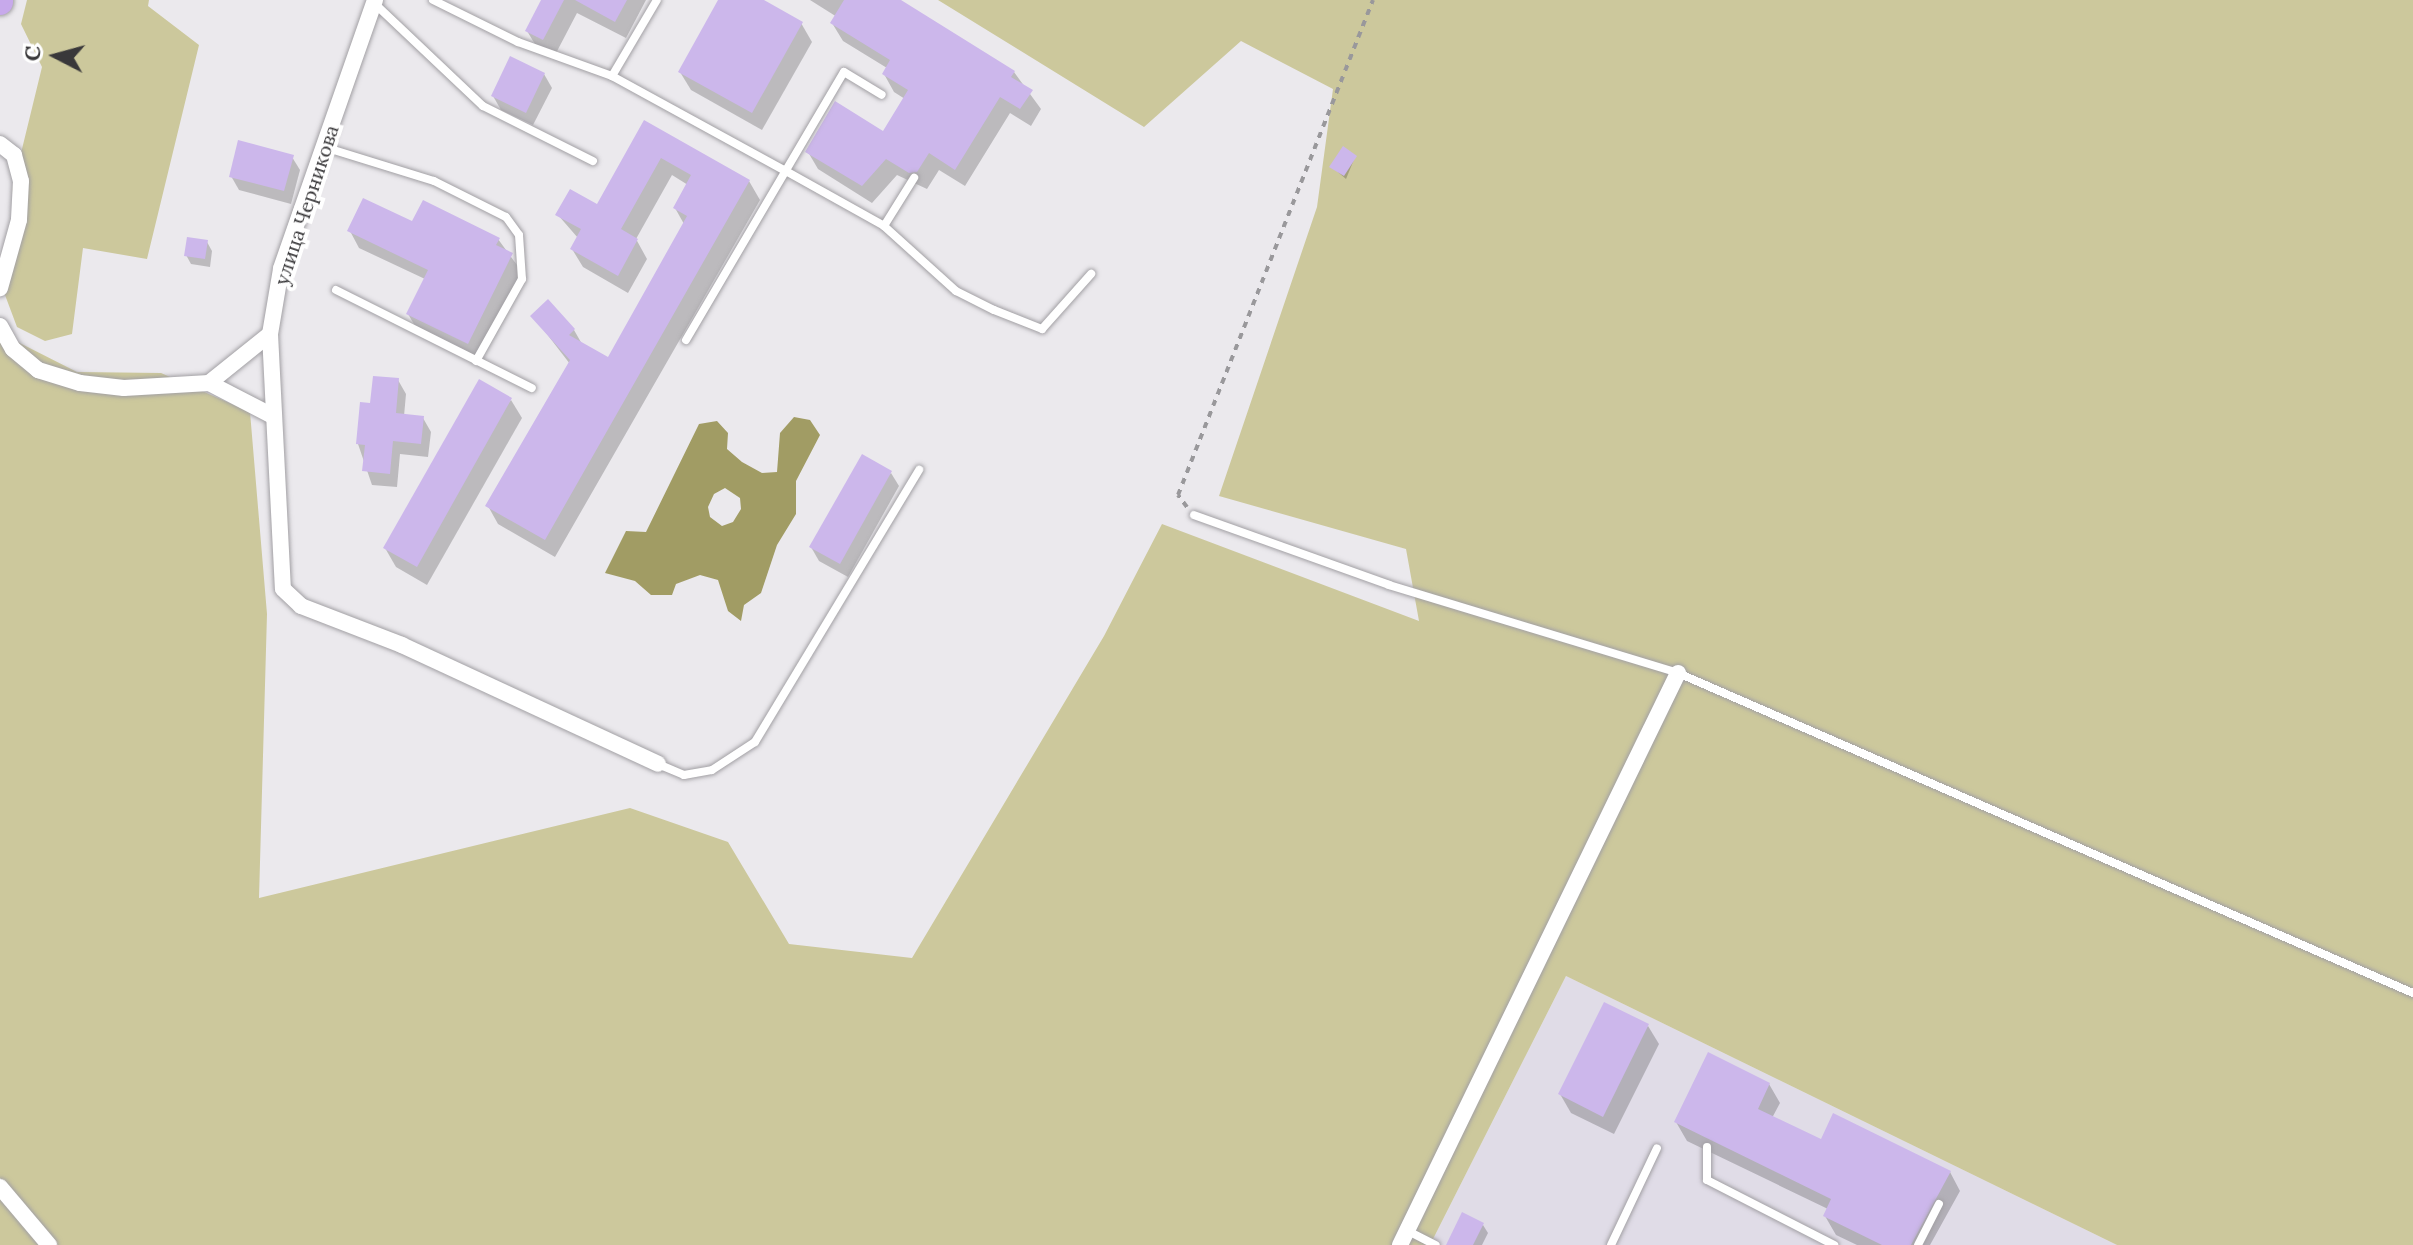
<!DOCTYPE html>
<html>
<head>
<meta charset="utf-8">
<style>
  body { margin:0 }
  #map { position:relative; width:2413px; height:1245px; overflow:hidden; background:#ebe9ed; font-family:Lora,serif }
  div>[style] { position:absolute }
  .built>* { inset:0; background:#e0dce7 }
  .green>* { inset:0; background:#ccc89c }
  .water>* { inset:0; background:#a19c64 }
  .shadow>* { inset:0; background:#0003 }
  .building>* { inset:0; background:#ccb7eb }
  .path>* { height:4px; margin-top:-2px; transform-origin:0; background:repeating-linear-gradient(90deg,#99989b 0 6px,transparent 0 12px) }
  .roads { filter:drop-shadow(0 0 2px #a2a0a4) drop-shadow(0 0 2px #a2a0a4) }
  .service>* { height:8px; margin:-4px; padding:0 4px; transform-origin:4px; border-radius:4px; background:#fff }
  .minor>* { height:16px; margin:-8px; padding:0 8px; transform-origin:8px; border-radius:8px; background:#fff }
  .primary>* { height:26px; margin:-13px; padding:0 13px; transform-origin:13px; border-radius:13px; background:#c7a9eb }
  span { translate:-50% -50%; white-space:nowrap; text-align:center; line-height:1.15; -webkit-text-stroke:8px #fff; paint-order:stroke }
  .street-label { font-size:20px; color:#39383a }
  .north { position:absolute; left:16px; top:16px; width:80px; height:80px; -webkit-text-stroke:6px #fff; paint-order:stroke; rotate:276deg; font-size:22px; font-weight:700; line-height:32px; text-align:center; color:#39383a }
  .north::after { content:''; display:block; margin:auto; width:28px; height:36px; background:#39383a; clip-path:polygon(50% 0,100% 100%,50% 72%,0 100%) }
</style>
</head>
<body>
<div id="map">
  <div class="built">
    <div style="clip-path:polygon(1566px 976px,2117px 1245px,1430px 1245px)"></div>
  </div>
  <div class="green">
    <div style="clip-path:polygon(27px 0,149px 0,148px 6px,199px 45px,147px 259px,83px 248px,72px 334px,45px 341px,17px 327px,5px 295px,21px 217px,12px 190px,42px 67px,21px 24px)"></div>
    <div style="clip-path:polygon(938px 0,2413px 0,2413px 1245px,2117px 1245px,1566px 976px,1430px 1245px,0 1245px,0 333px,77px 372px,161px 373px,250px 412px,267px 614px,259px 898px,630px 808px,728px 842px,789px 944px,912px 958px,1104px 636px,1162px 524px,1419px 621px,1406px 549px,1219px 496px,1317px 207px,1333px 89px,1241px 41px,1144px 127px)"></div>
  </div>
  <div class="water">
    <div style="clip-path:polygon(evenodd,794px 417px,810px 420px,820px 435px,796px 481px,796px 514px,777px 545px,761px 593px,744px 605px,741px 621px,728px 611px,718px 580px,700px 575px,676px 584px,672px 595px,651px 595px,635px 581px,605px 573px,626px 531px,646px 532px,699px 424px,717px 421px,728px 433px,727px 449px,742px 462px,762px 473px,777px 472px,780px 433px,794px 417px,725px 488px,740px 498px,741px 509px,733px 522px,722px 526px,710px 517px,708px 507px,714px 494px,725px 488px)"></div>
  </div>
  <div class="shadow">
    <div style="clip-path:polygon(544px 0,646px 0,626px 38px,577px 13px,554px 57px,538px 49px,527px 31px)"></div>
    <div style="clip-path:polygon(721px 0,760px 0,801px 23px,812px 42px,762px 130px,691px 90px,680px 72px)"></div>
    <div style="clip-path:polygon(810px 0,897px 0,1014px 72px,1041px 109px,1031px 126px,1010px 113px,965px 186px,939px 170px,927px 189px,897px 175px,872px 203px,818px 169px,808px 152px,883px 134px,905px 99px,894px 92px,884px 74px,887px 68px,843px 41px,832px 23px,837px 17px)"></div>
    <div style="clip-path:polygon(544px 74px,552px 88px,533px 125px,501px 110px,493px 96px)"></div>
    <div style="clip-path:polygon(645px 123px,749px 181px,760px 200px,555px 557px,498px 524px,488px 506px,570px 364px,533px 316px,574px 330px,582px 344px,608px 360px,684px 224px,675px 208px,688px 185px,672px 175px,636px 239px,647px 259px,628px 293px,583px 267px,572px 249px,578px 238px,558px 215px,598px 207px)"></div>
    <div style="clip-path:polygon(292px 157px,300px 170px,291px 204px,239px 190px,231px 176px)"></div>
    <div style="clip-path:polygon(1355px 157px,1346px 179px,1332px 167px)"></div>
    <div style="clip-path:polygon(413px 224px,498px 239px,522px 272px,478px 360px,418px 331px,408px 314px,425px 279px,359px 248px,350px 231px)"></div>
    <div style="clip-path:polygon(207px 242px,212px 251px,210px 267px,191px 264px,186px 255px)"></div>
    <div style="clip-path:polygon(398px 380px,406px 394px,404px 416px,423px 418px,431px 432px,428px 457px,400px 454px,397px 487px,372px 485px,358px 444px,372px 405px)"></div>
    <div style="clip-path:polygon(511px 400px,522px 418px,427px 585px,396px 567px,385px 548px)"></div>
    <div style="clip-path:polygon(891px 473px,899px 486px,848px 577px,819px 561px,811px 547px)"></div>
    <div style="clip-path:polygon(1648px 1026px,1659px 1044px,1614px 1134px,1571px 1113px,1560px 1094px)"></div>
    <div style="clip-path:polygon(1769px 1084px,1780px 1103px,1772px 1118px,1822px 1142px,1950px 1172px,1960px 1191px,1930px 1245px,1857px 1245px,1836px 1235px,1825px 1216px,1828px 1209px,1687px 1141px,1676px 1122px)"></div>
    <div style="clip-path:polygon(1483px 1225px,1488px 1233px,1482px 1245px,1449px 1245px)"></div>
  </div>
  <div class="building">
    <div style="clip-path:polygon(541px 0,564px 0,543px 40px,525px 31px)"></div>
    <div style="clip-path:polygon(575px 0,627px 0,615px 22px)"></div>
    <div style="clip-path:polygon(718px 0,764px 0,803px 22px,752px 113px,678px 72px)"></div>
    <div style="clip-path:polygon(844px 0,901px 0,1015px 71px,1011px 77px,1033px 90px,1020px 109px,1000px 97px,955px 170px,929px 153px,917px 172px,909px 173px,886px 159px,862px 186px,805px 152px,835px 101px,883px 131px,908px 90px,882px 74px,890px 60px,830px 23px)"></div>
    <div style="clip-path:polygon(510px 56px,545px 73px,526px 113px,491px 96px)"></div>
    <div style="clip-path:polygon(644px 120px,750px 180px,545px 540px,485px 506px,570px 360px,530px 316px,548px 299px,575px 329px,569px 335px,608px 357px,687px 216px,673px 208px,691px 175px,661px 158px,621px 229px,638px 239px,618px 276px,570px 249px,581px 229px,555px 215px,570px 189px,597px 204px)"></div>
    <div style="clip-path:polygon(238px 140px,294px 155px,284px 191px,229px 177px)"></div>
    <div style="clip-path:polygon(1343px 146px,1357px 156px,1344px 176px,1329px 167px)"></div>
    <div style="clip-path:polygon(363px 198px,412px 221px,423px 200px,500px 238px,496px 245px,513px 253px,468px 344px,406px 314px,428px 270px,347px 231px)"></div>
    <div style="clip-path:polygon(187px 237px,208px 240px,205px 259px,184px 256px)"></div>
    <div style="clip-path:polygon(373px 376px,399px 378px,396px 413px,424px 416px,421px 444px,393px 441px,390px 474px,362px 471px,365px 445px,356px 444px,360px 402px,370px 403px)"></div>
    <div style="clip-path:polygon(479px 379px,512px 398px,417px 567px,383px 548px)"></div>
    <div style="clip-path:polygon(862px 454px,892px 471px,840px 564px,809px 547px)"></div>
    <div style="clip-path:polygon(1604px 1002px,1649px 1024px,1603px 1117px,1558px 1094px)"></div>
    <div style="clip-path:polygon(1708px 1052px,1770px 1083px,1758px 1109px,1821px 1139px,1833px 1113px,1951px 1171px,1911px 1245px,1882px 1245px,1823px 1216px,1831px 1199px,1674px 1122px)"></div>
    <div style="clip-path:polygon(1462px 1212px,1484px 1223px,1473px 1245px,1446px 1245px)"></div>
  </div>
  <div class="path">
    <div style="left:1187px;top:507px;width:15px;rotate:-127deg"></div>
    <div style="left:1178px;top:495px;width:532px;rotate:-68.5deg"></div>
  </div>
  <div class="roads">
    <div class="service">
      <div style="left:433px;top:0;width:95px;rotate:26.3deg"></div>
      <div style="left:518px;top:42px;width:100px;rotate:19.9deg"></div>
      <div style="left:612px;top:76px;width:196px;rotate:28.7deg"></div>
      <div style="left:784px;top:170px;width:115px;rotate:29.2deg"></div>
      <div style="left:884px;top:226px;width:97px;rotate:42.1deg"></div>
      <div style="left:956px;top:291px;width:42px;rotate:26.6deg"></div>
      <div style="left:994px;top:310px;width:52px;rotate:21.6deg"></div>
      <div style="left:1042px;top:329px;width:74px;rotate:-48.3deg"></div>
      <div style="left:374px;top:3px;width:150px;rotate:43.4deg"></div>
      <div style="left:483px;top:106px;width:123px;rotate:26.6deg"></div>
      <div style="left:612px;top:76px;width:88px;rotate:-59.4deg"></div>
      <div style="left:324px;top:147px;width:115px;rotate:17.2deg"></div>
      <div style="left:434px;top:181px;width:80px;rotate:26.6deg"></div>
      <div style="left:506px;top:217px;width:22px;rotate:54deg"></div>
      <div style="left:519px;top:235px;width:44px;rotate:86.1deg"></div>
      <div style="left:522px;top:279px;width:94px;rotate:119.3deg"></div>
      <div style="left:884px;top:226px;width:57px;rotate:-58deg"></div>
      <div style="left:336px;top:290px;width:219px;rotate:26.6deg"></div>
      <div style="left:686px;top:340px;width:311px;rotate:-59.5deg"></div>
      <div style="left:844px;top:72px;width:44px;rotate:31.2deg"></div>
      <div style="left:1194px;top:515px;width:207px;rotate:19.7deg"></div>
      <div style="left:1389px;top:585px;width:302px;rotate:16.9deg"></div>
      <div style="left:1678px;top:673px;width:802px;rotate:23.53deg"></div>
      <div style="left:658px;top:764px;width:28px;rotate:23deg"></div>
      <div style="left:684px;top:775px;width:28px;rotate:-10deg"></div>
      <div style="left:712px;top:770px;width:51px;rotate:-33.1deg"></div>
      <div style="left:755px;top:742px;width:318px;rotate:-58.9deg"></div>
      <div style="left:1707px;top:1147px;width:33px;rotate:90deg"></div>
      <div style="left:1707px;top:1180px;width:143px;rotate:27.1deg"></div>
      <div style="left:1408px;top:1231px;width:31px;rotate:27deg"></div>
      <div style="left:1611px;top:1245px;width:107px;rotate:-64.6deg"></div>
      <div style="left:1918px;top:1245px;width:46px;rotate:-62.9deg"></div>
    </div>
    <div class="minor">
      <div style="left:375px;top:0;width:285px;rotate:109.3deg"></div>
      <div style="left:281px;top:269px;width:66px;rotate:99.6deg"></div>
      <div style="left:270px;top:334px;width:255px;rotate:87.1deg"></div>
      <div style="left:283px;top:589px;width:25px;rotate:43deg"></div>
      <div style="left:301px;top:606px;width:108px;rotate:21.1deg"></div>
      <div style="left:402px;top:645px;width:282px;rotate:24.9deg"></div>
      <div style="left:0;top:144px;width:18px;rotate:38deg"></div>
      <div style="left:14px;top:155px;width:27px;rotate:75deg"></div>
      <div style="left:21px;top:181px;width:39px;rotate:93deg"></div>
      <div style="left:19px;top:220px;width:71px;rotate:105.6deg"></div>
      <div style="left:0;top:326px;width:26px;rotate:61deg"></div>
      <div style="left:13px;top:349px;width:33px;rotate:40deg"></div>
      <div style="left:38px;top:370px;width:44px;rotate:17.2deg"></div>
      <div style="left:80px;top:383px;width:44px;rotate:6.5deg"></div>
      <div style="left:124px;top:388px;width:85px;rotate:-3.4deg"></div>
      <div style="left:209px;top:383px;width:78px;rotate:-38.8deg"></div>
      <div style="left:209px;top:383px;width:72px;rotate:27.3deg"></div>
      <div style="left:0;top:1187px;width:76px;rotate:49.8deg"></div>
      <div style="left:1400px;top:1245px;width:636px;rotate:-64.08deg"></div>
    </div>
    <div class="primary">
      <div style="left:0;top:2px;width:2px;rotate:-90deg"></div>
    </div>
  </div>
  <div class="street-label">
    <span style="left:306px;top:205px;rotate:-72deg">улица Черникова</span>
  </div>
  <div class="north">С</div>
</div>
</body>
</html>
